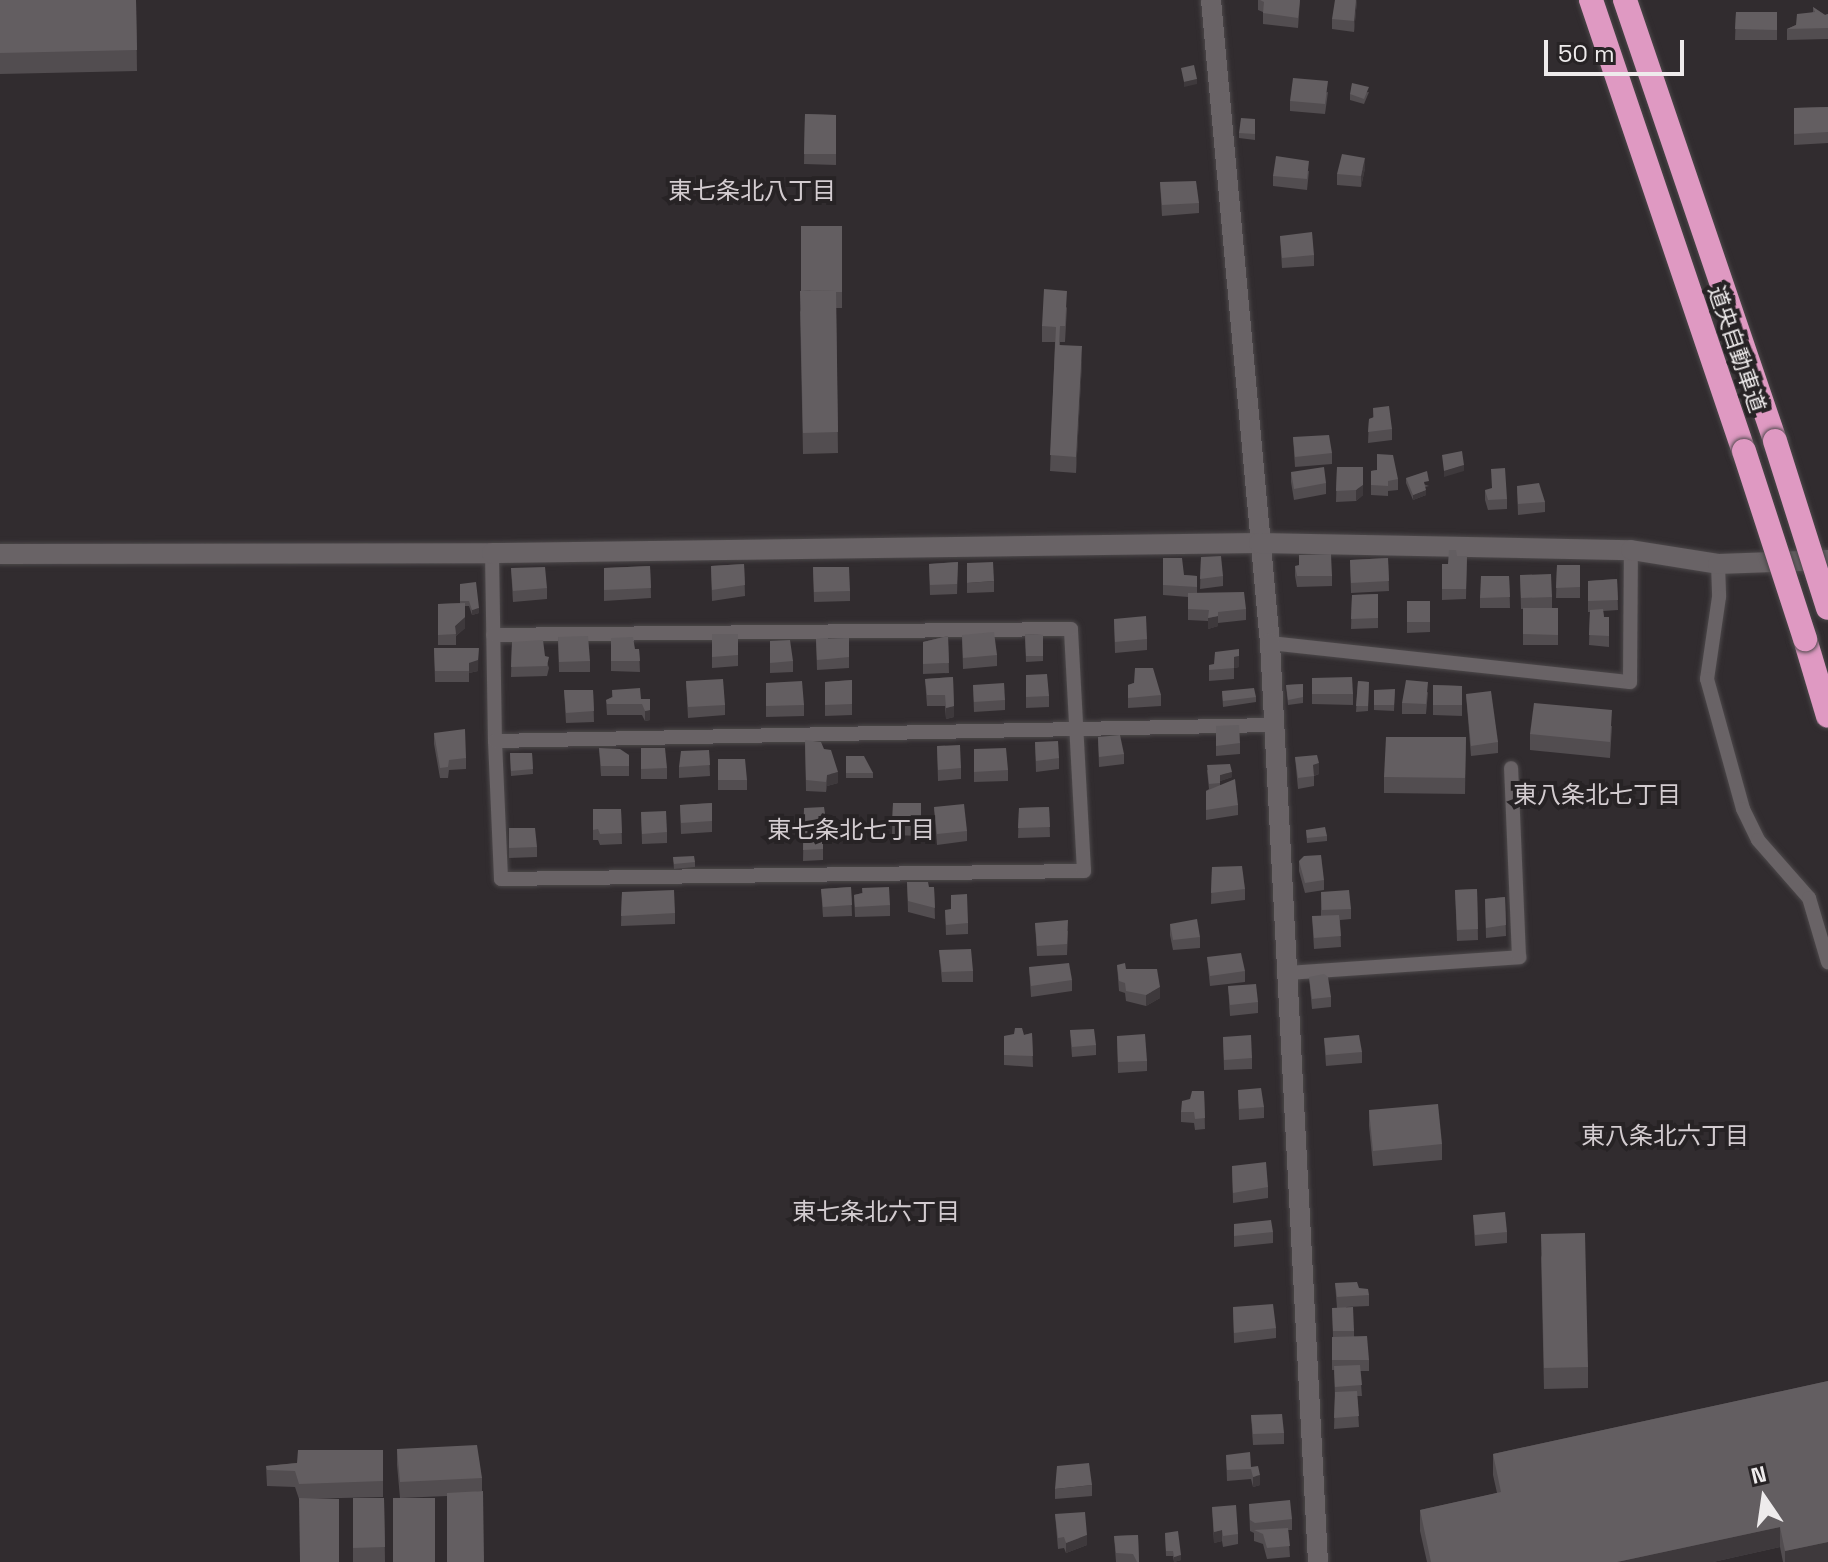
<!DOCTYPE html>
<html>
<head>
<meta charset="utf-8">
<style>
  body { margin:0 }
  #map { position:relative; width:1828px; height:1562px; overflow:hidden; background:#312c2f; font-family:"Space Grotesk","Noto Sans JP",sans-serif }
  div>[style] { position:absolute }
  .roads { filter:drop-shadow(0 0 2px #4c484a) drop-shadow(0 0 2px #4c484a) }
  .street>* { height:14px; margin:-7px; padding:0 7px; transform-origin:7px; border-radius:7px; background:#696366 }
  .secondary>* { height:20px; margin:-10px; padding:0 10px; transform-origin:10px; border-radius:10px; background:#696366 }
  .highway>* { height:24px; margin:-12px; padding:0 12px; transform-origin:12px; border-radius:12px; background:#df99c2 }
  .bridges { filter:drop-shadow(0 0 2px #4c484a) drop-shadow(0 0 2px #4c484a) }
  .highway-bridge>* { height:24px; margin:-12px; padding:0 12px; transform-origin:12px; border-radius:12px; background:#df99c2 }
  .wall>* { inset:0; background:#524d50 }
  .shaded-wall>* { inset:0; background:#3e393c }
  .building>* { inset:0; background:#635e61 }
  span { translate:-50% -50%; white-space:nowrap; text-align:center; line-height:1.15; -webkit-text-stroke:8px #272325; paint-order:stroke }
  .street-label { font-size:22px; color:#eeebec }
  .neighbourhood-label { font-size:24px; color:#d3ccd0 }
  .north { position:absolute; left:1724px; top:1458px; width:80px; height:80px; -webkit-text-stroke:6px #272325; paint-order:stroke; rotate:347deg; font-size:22px; font-weight:700; line-height:32px; text-align:center; color:#eeebec }
  .north::after { content:''; display:block; margin:auto; width:28px; height:36px; background:#eeebec; clip-path:polygon(50% 0,100% 100%,50% 72%,0 100%) }
  .scale { position:absolute; left:1544px; top:40px; width:140px; height:36px; box-sizing:border-box; border:4px solid #eeebec; border-top:0; padding-left:10px; font-size:24px; line-height:28px; white-space:nowrap; color:#eeebec; -webkit-text-stroke:6px #272325; paint-order:stroke }
</style>
</head>
<body>
<div id="map">
  <div class="roads">
    <div class="street">
      <div style="left:492px;top:553px;width:188px;rotate:89.1deg"></div>
      <div style="left:495px;top:741px;width:138px;rotate:87.5deg"></div>
      <div style="left:501px;top:879px;width:583px;rotate:-0.79deg"></div>
      <div style="left:1084px;top:871px;width:242px;rotate:-93.1deg"></div>
      <div style="left:1071px;top:629px;width:578px;rotate:179.41deg"></div>
      <div style="left:1718px;top:564px;width:33px;rotate:88deg"></div>
      <div style="left:1719px;top:597px;width:83px;rotate:98.3deg"></div>
      <div style="left:1707px;top:679px;width:135px;rotate:74.5deg"></div>
      <div style="left:1743px;top:809px;width:34px;rotate:64deg"></div>
      <div style="left:1758px;top:840px;width:77px;rotate:48.7deg"></div>
      <div style="left:1809px;top:898px;width:67px;rotate:73.5deg"></div>
      <div style="left:1270px;top:643px;width:362px;rotate:6.2deg"></div>
      <div style="left:1630px;top:682px;width:132px;rotate:-89.6deg"></div>
      <div style="left:495px;top:741px;width:777px;rotate:-1.18deg"></div>
      <div style="left:1287px;top:973px;width:233px;rotate:-3.9deg"></div>
      <div style="left:1519px;top:957px;width:189px;rotate:-92.4deg"></div>
    </div>
    <div class="secondary">
      <div style="left:1211px;top:0;width:646px;rotate:84.76deg"></div>
      <div style="left:1270px;top:643px;width:920px;rotate:87.01deg"></div>
      <div style="left:0;top:554px;width:492px;rotate:-0.1deg"></div>
      <div style="left:492px;top:553px;width:767px;rotate:-0.75deg"></div>
      <div style="left:1259px;top:543px;width:372px;rotate:1.1deg"></div>
      <div style="left:1631px;top:550px;width:88px;rotate:9.1deg"></div>
      <div style="left:1718px;top:564px;width:110px;rotate:-2.1deg"></div>
    </div>
    <div class="highway">
      <div style="left:1591px;top:0;width:476px;rotate:71.3deg"></div>
      <div style="left:1625px;top:0;width:466px;rotate:71.2deg"></div>
      <div style="left:1805px;top:639px;width:80px;rotate:73.4deg"></div>
    </div>
  </div>
  <div class="bridges">
    <div class="highway-bridge">
      <div style="left:1775px;top:441px;width:175px;rotate:72.4deg"></div>
      <div style="left:1744px;top:451px;width:198px;rotate:72deg"></div>
    </div>
  </div>
  <div class="wall">
    <div style="clip-path:polygon(0 0,136px 0,137px 71px,0 74px)"></div>
    <div style="clip-path:polygon(1258px 0,1300px 0,1298px 28px,1263px 24px,1263px 12px,1258px 10px)"></div>
    <div style="clip-path:polygon(1357px 0,1354px 32px,1332px 29px,1332px 19px)"></div>
    <div style="clip-path:polygon(1813px 7px,1825px 15px,1828px 14px,1828px 39px,1787px 40px,1787px 29px,1796px 25px,1813px 12px)"></div>
    <div style="clip-path:polygon(1736px 12px,1777px 12px,1777px 40px,1735px 40px)"></div>
    <div style="clip-path:polygon(1328px 92px,1325px 114px,1290px 111px,1290px 101px)"></div>
    <div style="clip-path:polygon(1369px 92px,1364px 104px,1350px 100px,1350px 94px)"></div>
    <div style="clip-path:polygon(1828px 107px,1828px 143px,1794px 145px,1794px 108px)"></div>
    <div style="clip-path:polygon(805px 114px,836px 115px,836px 165px,804px 164px)"></div>
    <div style="clip-path:polygon(1255px 119px,1255px 140px,1239px 138px,1239px 133px)"></div>
    <div style="clip-path:polygon(1365px 168px,1361px 187px,1337px 185px,1337px 174px)"></div>
    <div style="clip-path:polygon(1309px 171px,1307px 190px,1273px 186px,1273px 176px)"></div>
    <div style="clip-path:polygon(1160px 182px,1199px 203px,1199px 213px,1162px 216px)"></div>
    <div style="clip-path:polygon(842px 226px,842px 308px,836px 308px,838px 453px,803px 454px,800px 312px)"></div>
    <div style="clip-path:polygon(1280px 236px,1314px 255px,1314px 266px,1282px 268px)"></div>
    <div style="clip-path:polygon(1067px 307px,1065px 342px,1060px 342px,1060px 345px,1082px 362px,1076px 473px,1050px 471px,1055px 342px,1042px 342px,1042px 326px)"></div>
    <div style="clip-path:polygon(1373px 408px,1392px 429px,1392px 440px,1368px 443px,1369px 419px,1373px 418px)"></div>
    <div style="clip-path:polygon(1293px 437px,1332px 453px,1332px 464px,1295px 467px)"></div>
    <div style="clip-path:polygon(1337px 467px,1363px 495px,1356px 501px,1336px 502px)"></div>
    <div style="clip-path:polygon(1377px 470px,1398px 479px,1398px 490px,1388px 491px,1388px 496px,1371px 495px,1371px 471px)"></div>
    <div style="clip-path:polygon(1291px 472px,1326px 483px,1326px 494px,1294px 500px,1291px 482px)"></div>
    <div style="clip-path:polygon(1406px 478px,1429px 486px,1425px 487px,1426px 495px,1413px 500px,1406px 483px)"></div>
    <div style="clip-path:polygon(1517px 486px,1545px 502px,1545px 512px,1518px 515px)"></div>
    <div style="clip-path:polygon(1485px 490px,1507px 499px,1507px 509px,1488px 510px,1485px 500px)"></div>
    <div style="clip-path:polygon(1457px 556px,1467px 556px,1466px 599px,1442px 600px,1442px 564px,1448px 564px)"></div>
    <div style="clip-path:polygon(1201px 557px,1223px 576px,1223px 586px,1200px 589px)"></div>
    <div style="clip-path:polygon(1163px 558px,1184px 575px,1197px 576px,1197px 593px,1246px 609px,1246px 620px,1218px 623px,1218px 626px,1208px 629px,1208px 621px,1188px 620px,1188px 597px,1163px 595px)"></div>
    <div style="clip-path:polygon(1388px 558px,1389px 591px,1351px 593px,1350px 560px)"></div>
    <div style="clip-path:polygon(958px 562px,957px 594px,930px 595px,929px 564px)"></div>
    <div style="clip-path:polygon(744px 564px,745px 596px,712px 601px,711px 566px)"></div>
    <div style="clip-path:polygon(1557px 565px,1580px 565px,1580px 598px,1556px 598px)"></div>
    <div style="clip-path:polygon(650px 566px,651px 598px,604px 601px,604px 568px)"></div>
    <div style="clip-path:polygon(1295px 566px,1332px 576px,1332px 586px,1297px 587px,1295px 576px)"></div>
    <div style="clip-path:polygon(813px 567px,850px 591px,850px 601px,814px 602px)"></div>
    <div style="clip-path:polygon(511px 568px,547px 588px,547px 599px,513px 602px)"></div>
    <div style="clip-path:polygon(1520px 575px,1552px 597px,1552px 608px,1558px 608px,1558px 645px,1523px 645px,1523px 609px,1521px 609px)"></div>
    <div style="clip-path:polygon(1509px 576px,1510px 608px,1480px 608px,1480px 598px)"></div>
    <div style="clip-path:polygon(1617px 579px,1618px 610px,1603px 611px,1604px 617px,1609px 617px,1609px 647px,1589px 645px,1590px 612px,1588px 612px,1588px 581px)"></div>
    <div style="clip-path:polygon(994px 581px,994px 592px,967px 593px,967px 583px)"></div>
    <div style="clip-path:polygon(460px 584px,479px 613px,472px 615px,469px 606px,465px 606px,465px 628px,456px 636px,456px 645px,438px 645px,438px 604px,460px 603px)"></div>
    <div style="clip-path:polygon(1378px 594px,1378px 628px,1351px 629px,1352px 595px)"></div>
    <div style="clip-path:polygon(1407px 601px,1430px 601px,1430px 632px,1407px 633px)"></div>
    <div style="clip-path:polygon(1114px 619px,1147px 639px,1147px 650px,1115px 653px)"></div>
    <div style="clip-path:polygon(712px 634px,738px 634px,738px 666px,712px 668px)"></div>
    <div style="clip-path:polygon(1025px 634px,1043px 635px,1043px 661px,1026px 662px)"></div>
    <div style="clip-path:polygon(962px 635px,997px 655px,997px 666px,963px 669px)"></div>
    <div style="clip-path:polygon(948px 636px,949px 673px,923px 674px,923px 642px)"></div>
    <div style="clip-path:polygon(558px 637px,590px 661px,590px 672px,559px 672px)"></div>
    <div style="clip-path:polygon(611px 638px,635px 649px,639px 649px,640px 672px,611px 671px)"></div>
    <div style="clip-path:polygon(849px 638px,849px 668px,817px 670px,816px 639px)"></div>
    <div style="clip-path:polygon(770px 641px,793px 661px,793px 672px,770px 673px)"></div>
    <div style="clip-path:polygon(512px 642px,545px 656px,549px 668px,547px 676px,511px 677px)"></div>
    <div style="clip-path:polygon(434px 648px,478px 671px,469px 673px,469px 682px,435px 682px)"></div>
    <div style="clip-path:polygon(1209px 665px,1239px 667px,1234px 668px,1234px 679px,1209px 681px)"></div>
    <div style="clip-path:polygon(1026px 675px,1049px 696px,1049px 707px,1026px 708px)"></div>
    <div style="clip-path:polygon(953px 677px,954px 717px,946px 719px,945px 706px,927px 706px,925px 679px)"></div>
    <div style="clip-path:polygon(1312px 678px,1353px 694px,1353px 705px,1312px 704px)"></div>
    <div style="clip-path:polygon(852px 680px,852px 715px,825px 716px,825px 682px)"></div>
    <div style="clip-path:polygon(686px 681px,725px 705px,725px 715px,688px 718px)"></div>
    <div style="clip-path:polygon(1358px 681px,1369px 682px,1368px 711px,1356px 712px)"></div>
    <div style="clip-path:polygon(766px 683px,804px 705px,804px 716px,766px 717px)"></div>
    <div style="clip-path:polygon(1134px 683px,1161px 695px,1161px 706px,1128px 708px,1128px 685px)"></div>
    <div style="clip-path:polygon(1303px 684px,1303px 703px,1288px 705px,1286px 685px)"></div>
    <div style="clip-path:polygon(973px 685px,1005px 700px,1005px 710px,974px 712px)"></div>
    <div style="clip-path:polygon(1433px 685px,1462px 686px,1462px 716px,1433px 715px)"></div>
    <div style="clip-path:polygon(1395px 689px,1394px 711px,1374px 710px,1374px 705px)"></div>
    <div style="clip-path:polygon(564px 690px,593px 690px,594px 722px,566px 723px)"></div>
    <div style="clip-path:polygon(612px 690px,641px 699px,650px 699px,650px 720px,645px 721px,642px 715px,607px 715px,606px 700px,612px 697px)"></div>
    <div style="clip-path:polygon(1222px 691px,1256px 697px,1256px 702px,1223px 707px)"></div>
    <div style="clip-path:polygon(1428px 692px,1426px 714px,1402px 714px,1402px 703px)"></div>
    <div style="clip-path:polygon(1466px 694px,1498px 742px,1498px 753px,1471px 756px)"></div>
    <div style="clip-path:polygon(1216px 726px,1240px 743px,1240px 754px,1216px 756px)"></div>
    <div style="clip-path:polygon(1612px 726px,1610px 758px,1530px 750px,1530px 734px)"></div>
    <div style="clip-path:polygon(434px 733px,466px 758px,466px 769px,449px 770px,448px 778px,440px 778px,434px 744px)"></div>
    <div style="clip-path:polygon(1098px 737px,1124px 754px,1124px 764px,1099px 767px)"></div>
    <div style="clip-path:polygon(1466px 737px,1465px 794px,1384px 793px,1384px 777px)"></div>
    <div style="clip-path:polygon(805px 740px,838px 783px,827px 786px,826px 792px,806px 791px)"></div>
    <div style="clip-path:polygon(1035px 742px,1059px 758px,1059px 769px,1036px 772px)"></div>
    <div style="clip-path:polygon(937px 746px,961px 768px,961px 779px,938px 781px)"></div>
    <div style="clip-path:polygon(599px 748px,629px 755px,629px 776px,601px 776px)"></div>
    <div style="clip-path:polygon(641px 748px,667px 768px,667px 779px,641px 779px)"></div>
    <div style="clip-path:polygon(974px 749px,1008px 770px,1008px 781px,974px 782px)"></div>
    <div style="clip-path:polygon(709px 750px,710px 776px,679px 778px,679px 767px)"></div>
    <div style="clip-path:polygon(510px 753px,532px 753px,533px 774px,511px 776px)"></div>
    <div style="clip-path:polygon(846px 756px,873px 773px,873px 778px,846px 778px)"></div>
    <div style="clip-path:polygon(1295px 757px,1319px 774px,1314px 776px,1314px 786px,1298px 789px)"></div>
    <div style="clip-path:polygon(718px 759px,747px 780px,747px 790px,718px 790px)"></div>
    <div style="clip-path:polygon(1207px 770px,1232px 777px,1220px 781px,1220px 785px,1238px 805px,1238px 815px,1206px 820px,1206px 791px,1209px 789px)"></div>
    <div style="clip-path:polygon(712px 803px,712px 832px,681px 834px,680px 805px)"></div>
    <div style="clip-path:polygon(893px 803px,921px 803px,921px 836px,892px 835px)"></div>
    <div style="clip-path:polygon(934px 807px,967px 831px,967px 841px,937px 845px)"></div>
    <div style="clip-path:polygon(1049px 807px,1050px 837px,1018px 838px,1019px 808px)"></div>
    <div style="clip-path:polygon(804px 808px,827px 837px,823px 838px,823px 860px,803px 861px)"></div>
    <div style="clip-path:polygon(593px 809px,621px 809px,622px 844px,600px 845px,598px 840px,593px 840px)"></div>
    <div style="clip-path:polygon(641px 812px,667px 832px,667px 843px,642px 844px)"></div>
    <div style="clip-path:polygon(509px 828px,537px 847px,537px 857px,509px 858px)"></div>
    <div style="clip-path:polygon(1306px 830px,1327px 836px,1327px 841px,1307px 843px)"></div>
    <div style="clip-path:polygon(673px 857px,695px 862px,695px 867px,674px 869px)"></div>
    <div style="clip-path:polygon(1299px 861px,1324px 880px,1324px 890px,1305px 893px,1299px 871px)"></div>
    <div style="clip-path:polygon(1212px 867px,1245px 889px,1245px 900px,1211px 904px)"></div>
    <div style="clip-path:polygon(907px 882px,929px 887px,934px 887px,935px 919px,908px 912px)"></div>
    <div style="clip-path:polygon(851px 887px,852px 916px,823px 917px,821px 889px)"></div>
    <div style="clip-path:polygon(862px 888px,890px 905px,890px 916px,855px 917px,854px 895px,862px 893px)"></div>
    <div style="clip-path:polygon(1477px 889px,1478px 940px,1457px 941px,1455px 890px)"></div>
    <div style="clip-path:polygon(622px 892px,675px 913px,675px 924px,621px 926px)"></div>
    <div style="clip-path:polygon(1321px 892px,1351px 909px,1351px 919px,1340px 920px,1341px 947px,1314px 949px,1312px 916px,1321px 916px)"></div>
    <div style="clip-path:polygon(1505px 897px,1506px 936px,1486px 938px,1485px 899px)"></div>
    <div style="clip-path:polygon(945px 910px,968px 923px,968px 934px,946px 935px)"></div>
    <div style="clip-path:polygon(1035px 923px,1068px 931px,1067px 955px,1037px 956px)"></div>
    <div style="clip-path:polygon(1170px 924px,1200px 937px,1200px 948px,1173px 950px,1170px 935px)"></div>
    <div style="clip-path:polygon(939px 950px,973px 971px,973px 982px,942px 982px)"></div>
    <div style="clip-path:polygon(1207px 957px,1245px 971px,1245px 982px,1210px 986px)"></div>
    <div style="clip-path:polygon(1117px 965px,1160px 998px,1146px 1006px,1126px 1001px,1125px 993px,1119px 991px)"></div>
    <div style="clip-path:polygon(1029px 967px,1072px 980px,1072px 991px,1031px 997px)"></div>
    <div style="clip-path:polygon(1309px 977px,1331px 997px,1331px 1007px,1312px 1009px)"></div>
    <div style="clip-path:polygon(1228px 986px,1258px 1002px,1258px 1013px,1230px 1016px)"></div>
    <div style="clip-path:polygon(1070px 1030px,1096px 1045px,1096px 1055px,1072px 1057px)"></div>
    <div style="clip-path:polygon(1032px 1033px,1033px 1067px,1004px 1065px,1004px 1036px,1024px 1035px)"></div>
    <div style="clip-path:polygon(1117px 1036px,1147px 1061px,1147px 1071px,1118px 1073px)"></div>
    <div style="clip-path:polygon(1223px 1037px,1252px 1058px,1252px 1069px,1224px 1070px)"></div>
    <div style="clip-path:polygon(1324px 1038px,1362px 1052px,1362px 1063px,1326px 1066px)"></div>
    <div style="clip-path:polygon(1238px 1090px,1264px 1107px,1264px 1118px,1239px 1120px)"></div>
    <div style="clip-path:polygon(1204px 1091px,1205px 1129px,1195px 1130px,1194px 1123px,1181px 1122px,1181px 1112px,1190px 1099px)"></div>
    <div style="clip-path:polygon(1369px 1110px,1442px 1144px,1442px 1160px,1373px 1166px,1369px 1126px)"></div>
    <div style="clip-path:polygon(1232px 1166px,1268px 1187px,1268px 1198px,1233px 1203px)"></div>
    <div style="clip-path:polygon(1473px 1215px,1507px 1232px,1507px 1243px,1475px 1246px)"></div>
    <div style="clip-path:polygon(1234px 1224px,1273px 1232px,1273px 1243px,1234px 1247px)"></div>
    <div style="clip-path:polygon(1541px 1255px,1588px 1367px,1588px 1388px,1544px 1389px)"></div>
    <div style="clip-path:polygon(1335px 1283px,1359px 1288px,1369px 1295px,1369px 1306px,1346px 1307px,1354px 1331px,1354px 1336px,1369px 1360px,1369px 1371px,1360px 1371px,1362px 1396px,1357px 1396px,1359px 1427px,1334px 1429px,1335px 1397px,1334px 1370px,1332px 1370px,1332px 1337px,1333px 1337px,1332px 1308px,1337px 1308px)"></div>
    <div style="clip-path:polygon(1233px 1307px,1276px 1328px,1276px 1338px,1234px 1343px)"></div>
    <div style="clip-path:polygon(1828px 1381px,1828px 1562px,1783px 1562px,1780px 1547px,1713px 1562px,1427px 1562px,1420px 1531px,1420px 1510px,1497px 1493px,1493px 1475px,1493px 1454px)"></div>
    <div style="clip-path:polygon(1251px 1415px,1284px 1433px,1284px 1444px,1253px 1445px)"></div>
    <div style="clip-path:polygon(397px 1449px,482px 1478px,482px 1491px,447px 1496px,400px 1498px,397px 1465px)"></div>
    <div style="clip-path:polygon(383px 1450px,383px 1497px,299px 1499px,295px 1487px,267px 1486px,266px 1466px,297px 1463px)"></div>
    <div style="clip-path:polygon(1226px 1455px,1251px 1467px,1260px 1485px,1253px 1487px,1251px 1479px,1227px 1481px)"></div>
    <div style="clip-path:polygon(1092px 1485px,1092px 1496px,1055px 1499px,1055px 1489px)"></div>
    <div style="clip-path:polygon(353px 1498px,384px 1498px,385px 1562px,353px 1562px)"></div>
    <div style="clip-path:polygon(1249px 1504px,1292px 1519px,1292px 1530px,1288px 1530px,1290px 1557px,1267px 1559px,1263px 1544px,1254px 1541px,1254px 1533px,1250px 1531px)"></div>
    <div style="clip-path:polygon(1212px 1507px,1238px 1534px,1238px 1544px,1223px 1547px,1222px 1541px,1214px 1543px)"></div>
    <div style="clip-path:polygon(1055px 1514px,1087px 1545px,1066px 1553px,1064px 1548px,1058px 1549px)"></div>
    <div style="clip-path:polygon(1165px 1533px,1181px 1560px,1174px 1562px,1173px 1556px,1166px 1556px)"></div>
    <div style="clip-path:polygon(1138px 1535px,1139px 1562px,1116px 1562px,1114px 1536px)"></div>
  </div>
  <div class="shaded-wall">
    <div style="clip-path:polygon(1356px 0,1357px 0,1354px 32px,1354px 21px)"></div>
    <div style="clip-path:polygon(1197px 79px,1197px 84px,1184px 87px,1184px 82px)"></div>
    <div style="clip-path:polygon(1365px 158px,1365px 168px,1361px 187px,1361px 176px)"></div>
    <div style="clip-path:polygon(1082px 346px,1082px 362px,1076px 473px,1076px 457px)"></div>
    <div style="clip-path:polygon(1464px 465px,1464px 471px,1444px 477px,1444px 471px)"></div>
    <div style="clip-path:polygon(1363px 485px,1363px 495px,1356px 501px,1356px 490px)"></div>
    <div style="clip-path:polygon(1426px 490px,1426px 495px,1413px 500px,1413px 495px)"></div>
    <div style="clip-path:polygon(479px 608px,479px 613px,472px 615px,472px 610px)"></div>
    <div style="clip-path:polygon(1218px 616px,1218px 626px,1208px 629px,1208px 618px)"></div>
    <div style="clip-path:polygon(465px 617px,465px 628px,456px 636px,455px 626px)"></div>
    <div style="clip-path:polygon(479px 648px,478px 671px,469px 673px,469px 663px)"></div>
    <div style="clip-path:polygon(1239px 656px,1239px 667px,1234px 668px,1234px 657px)"></div>
    <div style="clip-path:polygon(954px 706px,954px 717px,946px 719px,946px 708px)"></div>
    <div style="clip-path:polygon(650px 710px,650px 720px,645px 721px,645px 711px)"></div>
    <div style="clip-path:polygon(1319px 763px,1319px 774px,1313px 776px,1313px 765px)"></div>
    <div style="clip-path:polygon(838px 772px,838px 783px,827px 786px,826px 792px,827px 775px)"></div>
    <div style="clip-path:polygon(1232px 772px,1232px 777px,1220px 781px,1220px 775px)"></div>
    <div style="clip-path:polygon(827px 826px,827px 837px,823px 838px,823px 827px)"></div>
    <div style="clip-path:polygon(1160px 987px,1160px 998px,1146px 1006px,1146px 995px)"></div>
    <div style="clip-path:polygon(1260px 1475px,1260px 1485px,1253px 1487px,1253px 1477px)"></div>
    <div style="clip-path:polygon(1780px 1527px,1780px 1547px,1713px 1562px,1617px 1562px)"></div>
    <div style="clip-path:polygon(1222px 1530px,1222px 1541px,1214px 1543px,1214px 1532px)"></div>
    <div style="clip-path:polygon(1087px 1535px,1087px 1545px,1066px 1553px,1066px 1543px)"></div>
    <div style="clip-path:polygon(1828px 1542px,1828px 1562px,1785px 1562px,1785px 1551px)"></div>
    <div style="clip-path:polygon(1181px 1555px,1181px 1560px,1174px 1562px,1174px 1557px)"></div>
  </div>
  <div class="building">
    <div style="clip-path:polygon(0 0,136px 0,137px 50px,0 53px)"></div>
    <div style="clip-path:polygon(1260px 0,1300px 0,1298px 18px,1263px 13px,1264px 2px)"></div>
    <div style="clip-path:polygon(1335px 0,1356px 0,1354px 21px,1332px 19px)"></div>
    <div style="clip-path:polygon(1813px 7px,1825px 15px,1828px 14px,1828px 28px,1787px 29px,1796px 25px,1797px 14px,1815px 12px)"></div>
    <div style="clip-path:polygon(1736px 12px,1777px 12px,1777px 30px,1735px 29px)"></div>
    <div style="clip-path:polygon(1194px 65px,1197px 79px,1184px 82px,1181px 68px)"></div>
    <div style="clip-path:polygon(1293px 78px,1328px 81px,1325px 104px,1290px 101px)"></div>
    <div style="clip-path:polygon(1352px 83px,1369px 87px,1364px 99px,1350px 94px)"></div>
    <div style="clip-path:polygon(1828px 107px,1828px 132px,1794px 134px,1794px 108px)"></div>
    <div style="clip-path:polygon(805px 114px,836px 115px,836px 154px,804px 154px)"></div>
    <div style="clip-path:polygon(1241px 118px,1255px 119px,1255px 134px,1239px 133px)"></div>
    <div style="clip-path:polygon(1342px 154px,1365px 158px,1361px 176px,1337px 174px)"></div>
    <div style="clip-path:polygon(1276px 156px,1309px 161px,1307px 179px,1273px 176px)"></div>
    <div style="clip-path:polygon(1196px 181px,1199px 203px,1162px 205px,1160px 182px)"></div>
    <div style="clip-path:polygon(801px 226px,842px 226px,842px 292px,836px 292px,836px 290px,801px 291px)"></div>
    <div style="clip-path:polygon(1312px 232px,1314px 255px,1282px 258px,1280px 236px)"></div>
    <div style="clip-path:polygon(1044px 289px,1067px 291px,1065px 326px,1060px 326px,1059px 345px,1082px 346px,1076px 457px,1050px 455px,1056px 327px,1042px 326px)"></div>
    <div style="clip-path:polygon(836px 290px,838px 432px,803px 433px,800px 291px)"></div>
    <div style="clip-path:polygon(1389px 406px,1392px 429px,1368px 432px,1369px 419px,1374px 417px,1373px 408px)"></div>
    <div style="clip-path:polygon(1329px 435px,1332px 453px,1295px 457px,1293px 437px)"></div>
    <div style="clip-path:polygon(1462px 451px,1464px 465px,1444px 471px,1442px 455px)"></div>
    <div style="clip-path:polygon(1377px 454px,1393px 455px,1398px 479px,1388px 481px,1388px 486px,1371px 485px,1371px 471px,1377px 470px)"></div>
    <div style="clip-path:polygon(1324px 467px,1326px 483px,1294px 489px,1291px 472px)"></div>
    <div style="clip-path:polygon(1337px 467px,1363px 467px,1363px 485px,1356px 490px,1336px 491px)"></div>
    <div style="clip-path:polygon(1505px 468px,1507px 499px,1488px 500px,1485px 490px,1492px 488px,1491px 469px)"></div>
    <div style="clip-path:polygon(1427px 471px,1429px 481px,1424px 482px,1426px 490px,1413px 495px,1406px 478px)"></div>
    <div style="clip-path:polygon(1539px 483px,1545px 502px,1518px 504px,1517px 486px)"></div>
    <div style="clip-path:polygon(1449px 550px,1456px 550px,1457px 556px,1467px 556px,1466px 589px,1442px 589px,1442px 564px,1448px 564px)"></div>
    <div style="clip-path:polygon(1331px 554px,1332px 576px,1297px 576px,1295px 566px,1299px 565px,1299px 555px)"></div>
    <div style="clip-path:polygon(1221px 556px,1223px 576px,1200px 579px,1201px 557px)"></div>
    <div style="clip-path:polygon(1163px 558px,1182px 558px,1184px 575px,1197px 576px,1197px 587px,1163px 585px)"></div>
    <div style="clip-path:polygon(1388px 558px,1389px 581px,1351px 583px,1350px 560px)"></div>
    <div style="clip-path:polygon(958px 562px,957px 584px,930px 585px,929px 564px)"></div>
    <div style="clip-path:polygon(993px 562px,994px 581px,967px 583px,967px 563px)"></div>
    <div style="clip-path:polygon(744px 564px,745px 585px,712px 590px,711px 566px)"></div>
    <div style="clip-path:polygon(1557px 565px,1580px 565px,1580px 587px,1556px 588px)"></div>
    <div style="clip-path:polygon(650px 566px,651px 588px,604px 590px,604px 568px)"></div>
    <div style="clip-path:polygon(545px 567px,547px 588px,513px 591px,511px 568px)"></div>
    <div style="clip-path:polygon(813px 567px,849px 567px,850px 591px,814px 592px)"></div>
    <div style="clip-path:polygon(1551px 574px,1552px 597px,1521px 598px,1520px 575px)"></div>
    <div style="clip-path:polygon(1481px 576px,1509px 576px,1510px 597px,1480px 598px)"></div>
    <div style="clip-path:polygon(1617px 579px,1618px 600px,1588px 601px,1588px 581px)"></div>
    <div style="clip-path:polygon(476px 582px,479px 608px,472px 610px,469px 601px,460px 601px,460px 584px)"></div>
    <div style="clip-path:polygon(1244px 592px,1246px 609px,1218px 612px,1218px 616px,1208px 618px,1209px 610px,1188px 609px,1188px 593px)"></div>
    <div style="clip-path:polygon(1378px 594px,1378px 618px,1351px 619px,1352px 595px)"></div>
    <div style="clip-path:polygon(1407px 601px,1430px 601px,1430px 622px,1407px 622px)"></div>
    <div style="clip-path:polygon(465px 603px,465px 617px,455px 626px,456px 634px,438px 635px,438px 604px)"></div>
    <div style="clip-path:polygon(1523px 608px,1558px 608px,1558px 635px,1523px 634px)"></div>
    <div style="clip-path:polygon(1603px 609px,1604px 617px,1609px 617px,1609px 636px,1589px 635px,1590px 610px)"></div>
    <div style="clip-path:polygon(1146px 616px,1147px 639px,1115px 642px,1114px 619px)"></div>
    <div style="clip-path:polygon(994px 632px,997px 655px,963px 658px,962px 635px)"></div>
    <div style="clip-path:polygon(712px 634px,738px 634px,738px 655px,712px 657px)"></div>
    <div style="clip-path:polygon(1025px 634px,1043px 635px,1043px 656px,1026px 656px)"></div>
    <div style="clip-path:polygon(588px 636px,590px 661px,559px 662px,558px 637px)"></div>
    <div style="clip-path:polygon(948px 636px,949px 663px,923px 664px,923px 642px)"></div>
    <div style="clip-path:polygon(633px 637px,635px 649px,639px 649px,640px 661px,611px 661px,611px 638px)"></div>
    <div style="clip-path:polygon(849px 638px,849px 657px,817px 660px,816px 639px)"></div>
    <div style="clip-path:polygon(543px 640px,545px 656px,549px 657px,547px 666px,511px 667px,512px 642px)"></div>
    <div style="clip-path:polygon(790px 640px,793px 661px,770px 663px,770px 641px)"></div>
    <div style="clip-path:polygon(434px 648px,479px 648px,478px 660px,469px 663px,469px 671px,435px 671px)"></div>
    <div style="clip-path:polygon(1239px 649px,1239px 656px,1234px 657px,1234px 668px,1209px 670px,1209px 665px,1214px 664px,1215px 652px)"></div>
    <div style="clip-path:polygon(1135px 668px,1153px 668px,1161px 695px,1128px 698px,1128px 685px,1134px 683px)"></div>
    <div style="clip-path:polygon(1047px 674px,1049px 696px,1026px 697px,1026px 675px)"></div>
    <div style="clip-path:polygon(953px 677px,954px 706px,946px 708px,945px 695px,927px 695px,925px 679px)"></div>
    <div style="clip-path:polygon(1352px 677px,1353px 694px,1312px 694px,1312px 678px)"></div>
    <div style="clip-path:polygon(723px 679px,725px 705px,688px 707px,686px 681px)"></div>
    <div style="clip-path:polygon(852px 680px,852px 704px,825px 705px,825px 682px)"></div>
    <div style="clip-path:polygon(1406px 680px,1428px 682px,1426px 704px,1402px 703px)"></div>
    <div style="clip-path:polygon(802px 681px,804px 705px,766px 706px,766px 683px)"></div>
    <div style="clip-path:polygon(1358px 681px,1369px 682px,1368px 706px,1356px 706px)"></div>
    <div style="clip-path:polygon(1004px 683px,1005px 700px,974px 702px,973px 685px)"></div>
    <div style="clip-path:polygon(1303px 684px,1303px 697px,1288px 700px,1286px 685px)"></div>
    <div style="clip-path:polygon(1433px 685px,1462px 686px,1462px 705px,1433px 705px)"></div>
    <div style="clip-path:polygon(640px 688px,641px 699px,650px 699px,650px 710px,645px 711px,642px 704px,607px 704px,606px 700px,613px 697px,612px 690px)"></div>
    <div style="clip-path:polygon(1254px 688px,1256px 697px,1223px 701px,1222px 691px)"></div>
    <div style="clip-path:polygon(1395px 689px,1394px 705px,1374px 705px,1374px 690px)"></div>
    <div style="clip-path:polygon(564px 690px,593px 690px,594px 711px,566px 713px)"></div>
    <div style="clip-path:polygon(1491px 691px,1498px 742px,1471px 746px,1466px 694px)"></div>
    <div style="clip-path:polygon(1534px 703px,1612px 710px,1610px 742px,1530px 734px)"></div>
    <div style="clip-path:polygon(1239px 725px,1240px 743px,1216px 746px,1216px 726px)"></div>
    <div style="clip-path:polygon(465px 729px,466px 758px,449px 760px,448px 767px,440px 768px,434px 733px)"></div>
    <div style="clip-path:polygon(1120px 735px,1124px 754px,1099px 757px,1098px 737px)"></div>
    <div style="clip-path:polygon(1386px 737px,1466px 737px,1465px 778px,1384px 777px)"></div>
    <div style="clip-path:polygon(805px 740px,821px 742px,824px 749px,831px 750px,838px 772px,827px 775px,826px 782px,806px 780px)"></div>
    <div style="clip-path:polygon(1058px 741px,1059px 758px,1036px 761px,1035px 742px)"></div>
    <div style="clip-path:polygon(960px 745px,961px 768px,938px 770px,937px 746px)"></div>
    <div style="clip-path:polygon(599px 748px,620px 749px,629px 755px,629px 766px,601px 766px)"></div>
    <div style="clip-path:polygon(641px 748px,665px 748px,667px 768px,641px 769px)"></div>
    <div style="clip-path:polygon(1006px 748px,1008px 770px,974px 772px,974px 749px)"></div>
    <div style="clip-path:polygon(709px 750px,710px 765px,679px 767px,681px 751px)"></div>
    <div style="clip-path:polygon(510px 753px,532px 753px,533px 769px,511px 771px)"></div>
    <div style="clip-path:polygon(1317px 755px,1319px 763px,1313px 765px,1314px 776px,1298px 778px,1295px 757px)"></div>
    <div style="clip-path:polygon(846px 756px,864px 756px,873px 773px,846px 773px)"></div>
    <div style="clip-path:polygon(718px 759px,745px 759px,747px 780px,718px 780px)"></div>
    <div style="clip-path:polygon(1230px 764px,1232px 772px,1220px 775px,1220px 783px,1209px 784px,1207px 765px)"></div>
    <div style="clip-path:polygon(1235px 779px,1238px 805px,1206px 810px,1206px 791px)"></div>
    <div style="clip-path:polygon(712px 803px,712px 821px,681px 823px,680px 805px)"></div>
    <div style="clip-path:polygon(893px 803px,921px 803px,921px 826px,892px 825px)"></div>
    <div style="clip-path:polygon(964px 804px,967px 831px,937px 834px,934px 807px)"></div>
    <div style="clip-path:polygon(824px 807px,827px 826px,823px 827px,823px 849px,803px 850px,804px 808px)"></div>
    <div style="clip-path:polygon(1049px 807px,1050px 827px,1018px 828px,1019px 808px)"></div>
    <div style="clip-path:polygon(593px 809px,621px 809px,622px 833px,600px 834px,598px 829px,593px 830px)"></div>
    <div style="clip-path:polygon(666px 811px,667px 832px,642px 834px,641px 812px)"></div>
    <div style="clip-path:polygon(1325px 827px,1327px 836px,1307px 838px,1306px 830px)"></div>
    <div style="clip-path:polygon(509px 828px,535px 828px,537px 847px,509px 848px)"></div>
    <div style="clip-path:polygon(1321px 855px,1324px 880px,1305px 883px,1299px 861px,1304px 856px)"></div>
    <div style="clip-path:polygon(694px 856px,695px 862px,674px 864px,673px 857px)"></div>
    <div style="clip-path:polygon(1242px 866px,1245px 889px,1211px 893px,1212px 867px)"></div>
    <div style="clip-path:polygon(907px 882px,928px 882px,929px 887px,934px 887px,935px 908px,908px 901px)"></div>
    <div style="clip-path:polygon(851px 887px,852px 905px,823px 907px,821px 889px)"></div>
    <div style="clip-path:polygon(889px 887px,890px 905px,855px 907px,854px 895px,863px 893px,862px 888px)"></div>
    <div style="clip-path:polygon(1477px 889px,1478px 929px,1457px 930px,1455px 890px)"></div>
    <div style="clip-path:polygon(674px 890px,675px 913px,621px 916px,622px 892px)"></div>
    <div style="clip-path:polygon(1349px 890px,1351px 909px,1322px 910px,1321px 892px)"></div>
    <div style="clip-path:polygon(967px 894px,968px 923px,946px 925px,945px 910px,951px 909px,951px 895px)"></div>
    <div style="clip-path:polygon(1505px 897px,1506px 925px,1486px 928px,1485px 899px)"></div>
    <div style="clip-path:polygon(1339px 915px,1341px 936px,1314px 938px,1312px 916px)"></div>
    <div style="clip-path:polygon(1197px 919px,1200px 937px,1173px 940px,1170px 924px)"></div>
    <div style="clip-path:polygon(1068px 920px,1067px 944px,1037px 946px,1035px 923px)"></div>
    <div style="clip-path:polygon(971px 949px,973px 971px,942px 972px,939px 950px)"></div>
    <div style="clip-path:polygon(1241px 953px,1245px 971px,1210px 976px,1207px 957px)"></div>
    <div style="clip-path:polygon(1069px 963px,1072px 980px,1031px 986px,1029px 967px)"></div>
    <div style="clip-path:polygon(1125px 963px,1126px 969px,1157px 969px,1160px 987px,1146px 995px,1126px 991px,1125px 983px,1119px 981px,1117px 965px)"></div>
    <div style="clip-path:polygon(1324px 974px,1328px 977px,1331px 997px,1312px 999px,1309px 977px)"></div>
    <div style="clip-path:polygon(1256px 984px,1258px 1002px,1230px 1005px,1228px 986px)"></div>
    <div style="clip-path:polygon(1015px 1028px,1022px 1028px,1024px 1035px,1032px 1033px,1033px 1056px,1004px 1055px,1004px 1036px,1014px 1034px)"></div>
    <div style="clip-path:polygon(1094px 1029px,1096px 1045px,1072px 1047px,1070px 1030px)"></div>
    <div style="clip-path:polygon(1145px 1034px,1147px 1061px,1118px 1062px,1117px 1036px)"></div>
    <div style="clip-path:polygon(1251px 1035px,1252px 1058px,1224px 1060px,1223px 1037px)"></div>
    <div style="clip-path:polygon(1359px 1035px,1362px 1052px,1326px 1055px,1324px 1038px)"></div>
    <div style="clip-path:polygon(1261px 1088px,1264px 1107px,1239px 1109px,1238px 1090px)"></div>
    <div style="clip-path:polygon(1192px 1091px,1204px 1091px,1205px 1118px,1195px 1119px,1194px 1112px,1181px 1112px,1182px 1101px,1190px 1099px)"></div>
    <div style="clip-path:polygon(1438px 1104px,1442px 1144px,1373px 1151px,1369px 1110px)"></div>
    <div style="clip-path:polygon(1266px 1162px,1268px 1187px,1233px 1193px,1232px 1166px)"></div>
    <div style="clip-path:polygon(1505px 1212px,1507px 1232px,1475px 1235px,1473px 1215px)"></div>
    <div style="clip-path:polygon(1271px 1220px,1273px 1232px,1234px 1236px,1234px 1224px)"></div>
    <div style="clip-path:polygon(1585px 1233px,1588px 1367px,1544px 1368px,1541px 1234px)"></div>
    <div style="clip-path:polygon(1357px 1282px,1359px 1288px,1368px 1289px,1369px 1295px,1337px 1297px,1335px 1283px)"></div>
    <div style="clip-path:polygon(1273px 1304px,1276px 1328px,1234px 1333px,1233px 1307px)"></div>
    <div style="clip-path:polygon(1353px 1307px,1354px 1331px,1333px 1331px,1332px 1308px)"></div>
    <div style="clip-path:polygon(1367px 1336px,1369px 1360px,1332px 1360px,1332px 1337px)"></div>
    <div style="clip-path:polygon(1360px 1365px,1362px 1385px,1335px 1387px,1334px 1366px)"></div>
    <div style="clip-path:polygon(1828px 1381px,1828px 1542px,1785px 1551px,1780px 1527px,1617px 1562px,1431px 1562px,1420px 1510px,1501px 1492px,1493px 1454px)"></div>
    <div style="clip-path:polygon(1357px 1391px,1359px 1416px,1334px 1418px,1335px 1392px)"></div>
    <div style="clip-path:polygon(1282px 1414px,1284px 1433px,1253px 1434px,1251px 1415px)"></div>
    <div style="clip-path:polygon(477px 1445px,482px 1478px,400px 1482px,397px 1449px)"></div>
    <div style="clip-path:polygon(298px 1450px,383px 1450px,383px 1481px,299px 1484px,295px 1471px,267px 1470px,266px 1466px,297px 1463px)"></div>
    <div style="clip-path:polygon(1250px 1452px,1251px 1467px,1258px 1466px,1260px 1475px,1253px 1477px,1251px 1469px,1227px 1470px,1226px 1455px)"></div>
    <div style="clip-path:polygon(1089px 1463px,1092px 1485px,1055px 1489px,1057px 1466px)"></div>
    <div style="clip-path:polygon(483px 1491px,484px 1562px,447px 1562px,447px 1493px)"></div>
    <div style="clip-path:polygon(299px 1498px,339px 1499px,339px 1562px,300px 1562px)"></div>
    <div style="clip-path:polygon(353px 1498px,384px 1498px,385px 1547px,353px 1548px)"></div>
    <div style="clip-path:polygon(393px 1498px,435px 1498px,435px 1562px,393px 1562px)"></div>
    <div style="clip-path:polygon(1290px 1500px,1292px 1519px,1255px 1523px,1250px 1520px,1249px 1504px)"></div>
    <div style="clip-path:polygon(1236px 1505px,1238px 1534px,1223px 1536px,1222px 1530px,1214px 1532px,1212px 1507px)"></div>
    <div style="clip-path:polygon(1085px 1512px,1087px 1535px,1066px 1543px,1064px 1537px,1058px 1538px,1055px 1514px)"></div>
    <div style="clip-path:polygon(1288px 1528px,1290px 1546px,1267px 1548px,1263px 1534px,1254px 1530px)"></div>
    <div style="clip-path:polygon(1178px 1531px,1181px 1555px,1174px 1557px,1173px 1551px,1166px 1551px,1165px 1533px)"></div>
    <div style="clip-path:polygon(1138px 1535px,1139px 1562px,1137px 1562px,1133px 1554px,1116px 1553px,1114px 1536px)"></div>
  </div>
  <div class="street-label">
    <span style="left:1737px;top:349px;rotate:71deg">道央自動車道</span>
  </div>
  <div class="neighbourhood-label">
    <span style="left:752px;top:191px">東七条北八丁目</span>
    <span style="left:1597px;top:795px">東八条北七丁目</span>
    <span style="left:851px;top:830px">東七条北七丁目</span>
    <span style="left:1665px;top:1136px">東八条北六丁目</span>
    <span style="left:876px;top:1212px">東七条北六丁目</span>
  </div>
  <div class="north">N</div>
  <div class="scale">50 m</div>
</div>
</body>
</html>
